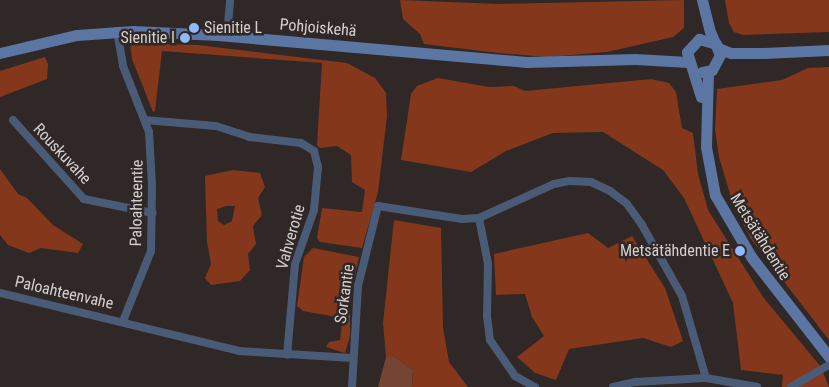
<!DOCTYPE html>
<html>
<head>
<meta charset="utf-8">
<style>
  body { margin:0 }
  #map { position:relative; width:829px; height:387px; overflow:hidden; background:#2f2826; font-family:"Roboto Condensed",sans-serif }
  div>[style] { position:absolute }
  .green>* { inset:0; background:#744434 }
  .forest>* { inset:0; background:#84371b }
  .minor>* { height:8px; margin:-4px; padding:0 4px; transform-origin:4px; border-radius:4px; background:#4a5b77 }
  .secondary>* { height:11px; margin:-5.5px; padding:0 5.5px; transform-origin:5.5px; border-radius:5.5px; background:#5b76a3 }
  .dots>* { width:14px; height:14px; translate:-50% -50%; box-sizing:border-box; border:2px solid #2f2826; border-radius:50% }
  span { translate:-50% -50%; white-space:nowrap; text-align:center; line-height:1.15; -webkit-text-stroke:5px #2f2826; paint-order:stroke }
  .poi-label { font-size:16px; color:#d5d0ce }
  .left { translate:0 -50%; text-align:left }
  .right { translate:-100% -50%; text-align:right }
  .street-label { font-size:16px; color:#d5d0ce }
</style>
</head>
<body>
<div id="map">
  <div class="green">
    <div style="clip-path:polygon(386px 357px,395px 357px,413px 370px,412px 387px,378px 387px)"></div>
  </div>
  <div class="forest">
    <div style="clip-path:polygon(400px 0,499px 4px,684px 0,684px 28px,673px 37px,607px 52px,548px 57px,498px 53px,424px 44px,420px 34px,403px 19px)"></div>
    <div style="clip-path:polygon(725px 0,829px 0,829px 32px,743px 35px,734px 32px,729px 23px)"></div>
    <div style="clip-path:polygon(130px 43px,198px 45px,347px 63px,375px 78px,386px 93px,387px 116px,378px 192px,362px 248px,320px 242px,317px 238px,322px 208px,362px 212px,365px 190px,352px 182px,351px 155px,337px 146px,320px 148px,317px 145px,322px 63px,162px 51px,155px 111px,153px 112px,132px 59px)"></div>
    <div style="clip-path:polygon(45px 57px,48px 64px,47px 79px,0 97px,0 71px)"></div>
    <div style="clip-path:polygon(829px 67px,829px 340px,751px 239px,733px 204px,719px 157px,715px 129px,717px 89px,782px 80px,808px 68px)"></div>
    <div style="clip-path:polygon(438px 78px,489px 87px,514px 86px,525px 91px,651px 79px,669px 83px,676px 92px,682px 128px,693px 133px,698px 174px,708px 210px,763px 297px,821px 367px,829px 387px,782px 387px,783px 375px,741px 370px,733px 303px,684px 198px,663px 170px,603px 132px,553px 133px,506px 151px,471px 172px,401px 160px,411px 94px,417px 86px)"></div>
    <div style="clip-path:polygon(0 169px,18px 194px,27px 198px,53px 225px,83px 244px,78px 253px,41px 248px,29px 253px,8px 245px,0 235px)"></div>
    <div style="clip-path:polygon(evenodd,233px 170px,260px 173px,265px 187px,258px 198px,262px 215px,253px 226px,256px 244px,248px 254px,250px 270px,240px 281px,211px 285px,205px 278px,211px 264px,207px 242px,205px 176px,233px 170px,226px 206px,235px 206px,232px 221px,224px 225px,218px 221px,217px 209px,226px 206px)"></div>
    <div style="clip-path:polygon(394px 220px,441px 228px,443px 327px,449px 362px,468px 387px,412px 387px,413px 370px,395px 357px,386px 357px,383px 323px)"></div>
    <div style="clip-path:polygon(588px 233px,608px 248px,632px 236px,665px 288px,683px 341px,671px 347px,643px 338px,569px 349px,556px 380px,535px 373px,517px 357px,544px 336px,532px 317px,525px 294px,496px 295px,494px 254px)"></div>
    <div style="clip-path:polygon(313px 248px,359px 257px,350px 299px,350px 336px,345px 353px,326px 347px,329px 342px,340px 340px,342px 323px,337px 317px,303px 311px,297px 306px,304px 257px)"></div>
  </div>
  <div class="minor">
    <div style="left:117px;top:31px;width:36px;rotate:80deg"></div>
    <div style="left:123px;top:66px;width:71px;rotate:68.5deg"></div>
    <div style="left:149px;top:132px;width:54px;rotate:86.8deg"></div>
    <div style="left:152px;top:186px;width:65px;rotate:90.9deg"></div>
    <div style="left:151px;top:251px;width:75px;rotate:111.8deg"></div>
    <div style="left:227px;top:36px;width:36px;rotate:-85deg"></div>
    <div style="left:13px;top:120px;width:106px;rotate:48.1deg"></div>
    <div style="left:84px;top:199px;width:70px;rotate:11.5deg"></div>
    <div style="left:145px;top:120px;width:71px;rotate:4.8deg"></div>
    <div style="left:216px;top:126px;width:35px;rotate:18deg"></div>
    <div style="left:249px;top:137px;width:52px;rotate:6.6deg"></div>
    <div style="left:301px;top:143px;width:15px;rotate:32deg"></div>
    <div style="left:314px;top:151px;width:16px;rotate:76deg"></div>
    <div style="left:318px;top:167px;width:43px;rotate:95.3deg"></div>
    <div style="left:314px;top:210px;width:57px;rotate:109.4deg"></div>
    <div style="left:295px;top:264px;width:91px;rotate:95deg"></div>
    <div style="left:479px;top:218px;width:47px;rotate:78.9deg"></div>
    <div style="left:488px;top:264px;width:52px;rotate:91.1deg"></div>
    <div style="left:487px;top:316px;width:24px;rotate:83deg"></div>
    <div style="left:490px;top:340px;width:44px;rotate:55.2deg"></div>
    <div style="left:515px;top:376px;width:23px;rotate:29deg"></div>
    <div style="left:0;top:293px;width:246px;rotate:13.6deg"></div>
    <div style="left:239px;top:351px;width:114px;rotate:3.5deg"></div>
    <div style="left:352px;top:387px;width:101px;rotate:-86.6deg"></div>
    <div style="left:358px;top:286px;width:82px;rotate:-76deg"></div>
    <div style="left:378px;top:206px;width:85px;rotate:8.8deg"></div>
    <div style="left:462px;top:219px;width:17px;rotate:-3deg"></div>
    <div style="left:479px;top:218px;width:82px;rotate:-24.4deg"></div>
    <div style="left:554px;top:184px;width:16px;rotate:-11deg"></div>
    <div style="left:570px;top:181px;width:21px;rotate:3deg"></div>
    <div style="left:591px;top:182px;width:21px;rotate:25deg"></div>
    <div style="left:610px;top:191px;width:21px;rotate:37deg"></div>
    <div style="left:627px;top:204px;width:26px;rotate:54deg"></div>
    <div style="left:642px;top:225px;width:81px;rotate:60.6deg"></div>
    <div style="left:682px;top:296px;width:85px;rotate:73.7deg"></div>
    <div style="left:613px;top:387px;width:23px;rotate:-13deg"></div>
    <div style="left:635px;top:382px;width:71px;rotate:-3.2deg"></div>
    <div style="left:706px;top:378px;width:52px;rotate:10deg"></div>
    <div style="left:791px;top:387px;width:44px;rotate:-30.1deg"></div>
  </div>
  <div class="secondary">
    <div style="left:718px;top:48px;width:14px;rotate:21deg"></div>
    <div style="left:731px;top:53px;width:33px"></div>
    <div style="left:764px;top:53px;width:65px;rotate:-2.6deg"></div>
    <div style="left:0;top:53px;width:79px;rotate:-13.2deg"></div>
    <div style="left:77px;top:35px;width:56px;rotate:-4.1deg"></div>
    <div style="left:133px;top:31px;width:85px;rotate:2.7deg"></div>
    <div style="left:218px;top:35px;width:310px;rotate:5deg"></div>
    <div style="left:527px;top:62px;width:108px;rotate:-1.6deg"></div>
    <div style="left:635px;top:59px;width:53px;rotate:3.2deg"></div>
    <div style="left:708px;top:71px;width:76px;rotate:91.5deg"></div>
    <div style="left:706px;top:147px;width:49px;rotate:79.4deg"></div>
    <div style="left:715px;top:195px;width:73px;rotate:59.6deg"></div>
    <div style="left:752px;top:258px;width:125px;rotate:52.1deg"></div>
    <div style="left:702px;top:72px;width:10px;rotate:-11deg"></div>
    <div style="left:712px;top:70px;width:17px;rotate:-62deg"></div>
    <div style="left:720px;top:55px;width:25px;rotate:-113deg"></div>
    <div style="left:710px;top:32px;width:33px;rotate:-104deg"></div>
    <div style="left:701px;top:97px;width:47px;rotate:-107.3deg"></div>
    <div style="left:687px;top:52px;width:18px;rotate:-47deg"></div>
    <div style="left:699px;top:39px;width:18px;rotate:16deg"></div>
  </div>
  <div class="dots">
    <div style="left:194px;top:28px;background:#8fb8fd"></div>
    <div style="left:185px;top:38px;background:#8fb8fd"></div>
    <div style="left:740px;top:251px;background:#8fb8fd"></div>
  </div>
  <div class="poi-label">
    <span class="left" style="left:204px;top:28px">Sienitie L</span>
    <span class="right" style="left:175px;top:38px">Sienitie I</span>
    <span class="right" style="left:730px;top:251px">Metsätähdentie E</span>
  </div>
  <div class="street-label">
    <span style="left:318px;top:28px;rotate:5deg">Pohjoiskehä</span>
    <span style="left:62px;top:154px;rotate:47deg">Rouskuvahe</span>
    <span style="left:137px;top:203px;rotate:-89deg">Paloahteentie</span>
    <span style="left:291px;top:237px;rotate:-74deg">Vahverotie</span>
    <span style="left:760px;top:237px;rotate:58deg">Metsätähdentie</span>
    <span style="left:64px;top:293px;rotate:13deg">Paloahteenvahe</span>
    <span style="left:345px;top:294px;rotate:-82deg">Sorkantie</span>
  </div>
</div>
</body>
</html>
